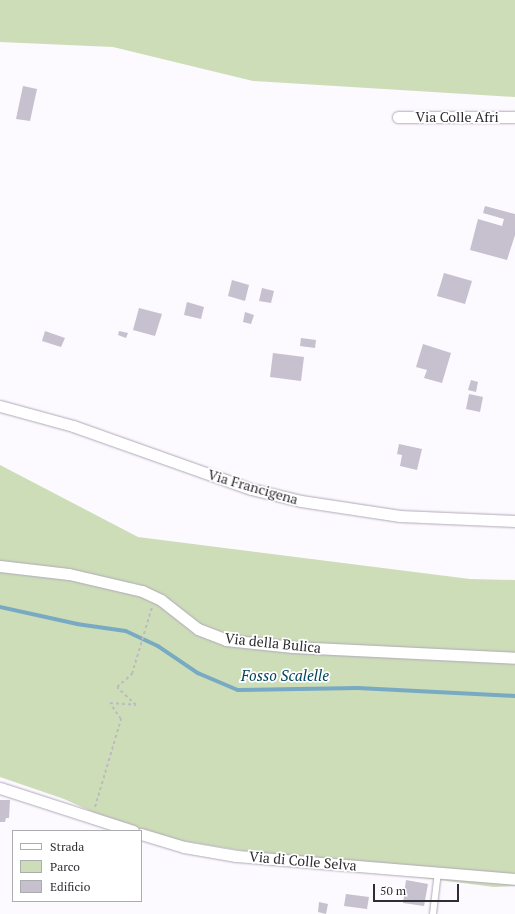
<!DOCTYPE html>
<html>
<head>
<meta charset="utf-8">
<style>
  body { margin:0 }
  #map { position:relative; width:515px; height:914px; overflow:hidden; background:#fcf9ff; font-family:"PT Serif",serif }
  div>[style] { position:absolute }
  .green>* { inset:0; background:#cdddb8 }
  .stream>* { height:3.5px; margin:-1.75px; padding:0 1.75px; transform-origin:1.75px; border-radius:1.75px; background:#78aac3 }
  .building>* { inset:0; background:#c7c0ce }
  .path>* { height:2px; margin-top:-1px; transform-origin:0; background:repeating-linear-gradient(90deg,#bdbac0 0 3px,transparent 0 6px) }
  .roads { filter:drop-shadow(0 0 1px #b0a9b7) drop-shadow(0 0 1px #b0a9b7) }
  .lane>* { height:5.5px; margin:-2.75px; padding:0 2.75px; transform-origin:2.75px; border-radius:2.75px; background:#fff }
  .street>* { height:11px; margin:-5.5px; padding:0 5.5px; transform-origin:5.5px; border-radius:5.5px; background:#fff }
  span { translate:-50% -50%; white-space:nowrap; text-align:center; line-height:1.15; -webkit-text-stroke:3.5px #fff; paint-order:stroke }
  .street-label { font-size:14px; color:#2f2c32 }
  .water-label { font-size:15px; color:#00455f; font-style:italic }
  .legend { position:absolute; left:12px; top:830px; width:130px; height:72px; box-sizing:border-box; background:#fff; border:1px solid #acabad; margin:0; padding:5px 7px; list-style:none; font-size:12px; color:#2f2c32 }
  .legend li { display:flex; align-items:center; gap:8px; height:20px }
  .legend b { width:20px; border:1px solid #acabad }
  .scale { position:absolute; left:373px; top:884px; width:86px; height:18px; box-sizing:border-box; border:2px solid #2f2c32; border-top:0; padding-left:5px; font-size:12px; line-height:14px; white-space:nowrap; color:#2f2c32; -webkit-text-stroke:3px #fff; paint-order:stroke }
</style>
</head>
<body>
<div id="map">
  <div class="green">
    <div style="clip-path:polygon(0 0,515px 0,515px 97px,253px 81px,113px 47px,0 42px)"></div>
    <div style="clip-path:polygon(0 465px,138px 537px,470px 579px,515px 580px,515px 886px,494px 887px,354px 869px,141px 834px,64px 799px,0 777px)"></div>
  </div>
  <div class="stream">
    <div style="left:0;top:607px;width:79px;rotate:12.4deg"></div>
    <div style="left:77px;top:624px;width:49px;rotate:8.1deg"></div>
    <div style="left:126px;top:631px;width:35px;rotate:25deg"></div>
    <div style="left:158px;top:646px;width:48px;rotate:34deg"></div>
    <div style="left:198px;top:673px;width:43px;rotate:23deg"></div>
    <div style="left:238px;top:690px;width:120px;rotate:-1deg"></div>
    <div style="left:358px;top:688px;width:157px;rotate:2.9deg"></div>
  </div>
  <div class="building">
    <div style="clip-path:polygon(23px 86px,37px 89px,30px 121px,16px 119px)"></div>
    <div style="clip-path:polygon(485px 206px,515px 214px,515px 235px,507px 260px,470px 250px,478px 219px,502px 226px,504px 219px,483px 213px)"></div>
    <div style="clip-path:polygon(444px 273px,472px 281px,465px 304px,437px 296px)"></div>
    <div style="clip-path:polygon(232px 280px,249px 285px,245px 301px,228px 296px)"></div>
    <div style="clip-path:polygon(262px 288px,274px 291px,271px 303px,259px 301px)"></div>
    <div style="clip-path:polygon(187px 302px,204px 307px,201px 319px,184px 315px)"></div>
    <div style="clip-path:polygon(139px 308px,162px 314px,155px 336px,133px 330px)"></div>
    <div style="clip-path:polygon(245px 312px,254px 315px,251px 324px,243px 322px)"></div>
    <div style="clip-path:polygon(45px 331px,65px 338px,61px 347px,42px 341px)"></div>
    <div style="clip-path:polygon(119px 331px,128px 333px,126px 338px,118px 335px)"></div>
    <div style="clip-path:polygon(301px 338px,316px 340px,315px 348px,300px 346px)"></div>
    <div style="clip-path:polygon(423px 344px,451px 353px,442px 383px,424px 378px,427px 370px,416px 367px)"></div>
    <div style="clip-path:polygon(273px 353px,304px 357px,301px 381px,270px 377px)"></div>
    <div style="clip-path:polygon(471px 380px,478px 382px,476px 392px,468px 390px)"></div>
    <div style="clip-path:polygon(469px 394px,483px 397px,480px 412px,466px 409px)"></div>
    <div style="clip-path:polygon(399px 444px,422px 449px,417px 470px,400px 466px,402px 455px,397px 454px)"></div>
    <div style="clip-path:polygon(0 800px,10px 800px,9px 818px,6px 818px,5px 822px,0 822px)"></div>
    <div style="clip-path:polygon(406px 880px,428px 884px,424px 906px,403px 903px)"></div>
    <div style="clip-path:polygon(346px 894px,369px 897px,367px 909px,344px 906px)"></div>
    <div style="clip-path:polygon(319px 902px,328px 904px,326px 914px,318px 912px)"></div>
  </div>
  <div class="path">
    <div style="left:95px;top:807px;width:92px;rotate:-73.5deg"></div>
    <div style="left:121px;top:719px;width:19px;rotate:-125deg"></div>
    <div style="left:110px;top:703px;width:26px;rotate:4deg"></div>
    <div style="left:136px;top:705px;width:26px;rotate:-137deg"></div>
    <div style="left:117px;top:687px;width:20px;rotate:-41deg"></div>
    <div style="left:132px;top:674px;width:70px;rotate:-73.4deg"></div>
  </div>
  <div class="roads">
    <div class="lane">
      <div style="left:433px;top:914px;width:42px;rotate:-83.2deg"></div>
    </div>
    <div class="street">
      <div style="left:398px;top:117px;width:117px"></div>
      <div style="left:0;top:406px;width:76px;rotate:15.3deg"></div>
      <div style="left:73px;top:426px;width:189px;rotate:19.5deg"></div>
      <div style="left:251px;top:489px;width:51px;rotate:13.5deg"></div>
      <div style="left:301px;top:501px;width:100px;rotate:8.6deg"></div>
      <div style="left:400px;top:516px;width:115px;rotate:2.5deg"></div>
      <div style="left:0;top:566px;width:69px;rotate:6.6deg"></div>
      <div style="left:69px;top:574px;width:75px;rotate:13.1deg"></div>
      <div style="left:142px;top:591px;width:21px;rotate:25deg"></div>
      <div style="left:161px;top:600px;width:47px;rotate:38.1deg"></div>
      <div style="left:198px;top:629px;width:30px;rotate:21deg"></div>
      <div style="left:226px;top:640px;width:67px;rotate:6deg"></div>
      <div style="left:293px;top:647px;width:222px;rotate:2.8deg"></div>
      <div style="left:0;top:788px;width:140px;rotate:17.9deg"></div>
      <div style="left:141px;top:834px;width:45px;rotate:16.8deg"></div>
      <div style="left:184px;top:847px;width:53px;rotate:9.8deg"></div>
      <div style="left:236px;top:856px;width:280px;rotate:4.7deg"></div>
    </div>
  </div>
  <div class="street-label">
    <span style="left:457px;top:117px">Via Colle Afri</span>
    <span style="left:253px;top:487px;rotate:16deg">Via Francigena</span>
    <span style="left:273px;top:643px;rotate:6deg">Via della Bulica</span>
    <span style="left:303px;top:861px;rotate:5deg">Via di Colle Selva</span>
  </div>
  <div class="water-label">
    <span style="left:285px;top:676px">Fosso Scalelle</span>
  </div>
  <ul class="legend">
  <li><b style="height:5px;background:#fff"></b>Strada</li>
  <li><b style="height:11px;background:#cdddb8"></b>Parco</li>
  <li><b style="height:11px;background:#c7c0ce"></b>Edificio</li>
  </ul>
  <div class="scale">50 m</div>
</div>
</body>
</html>
